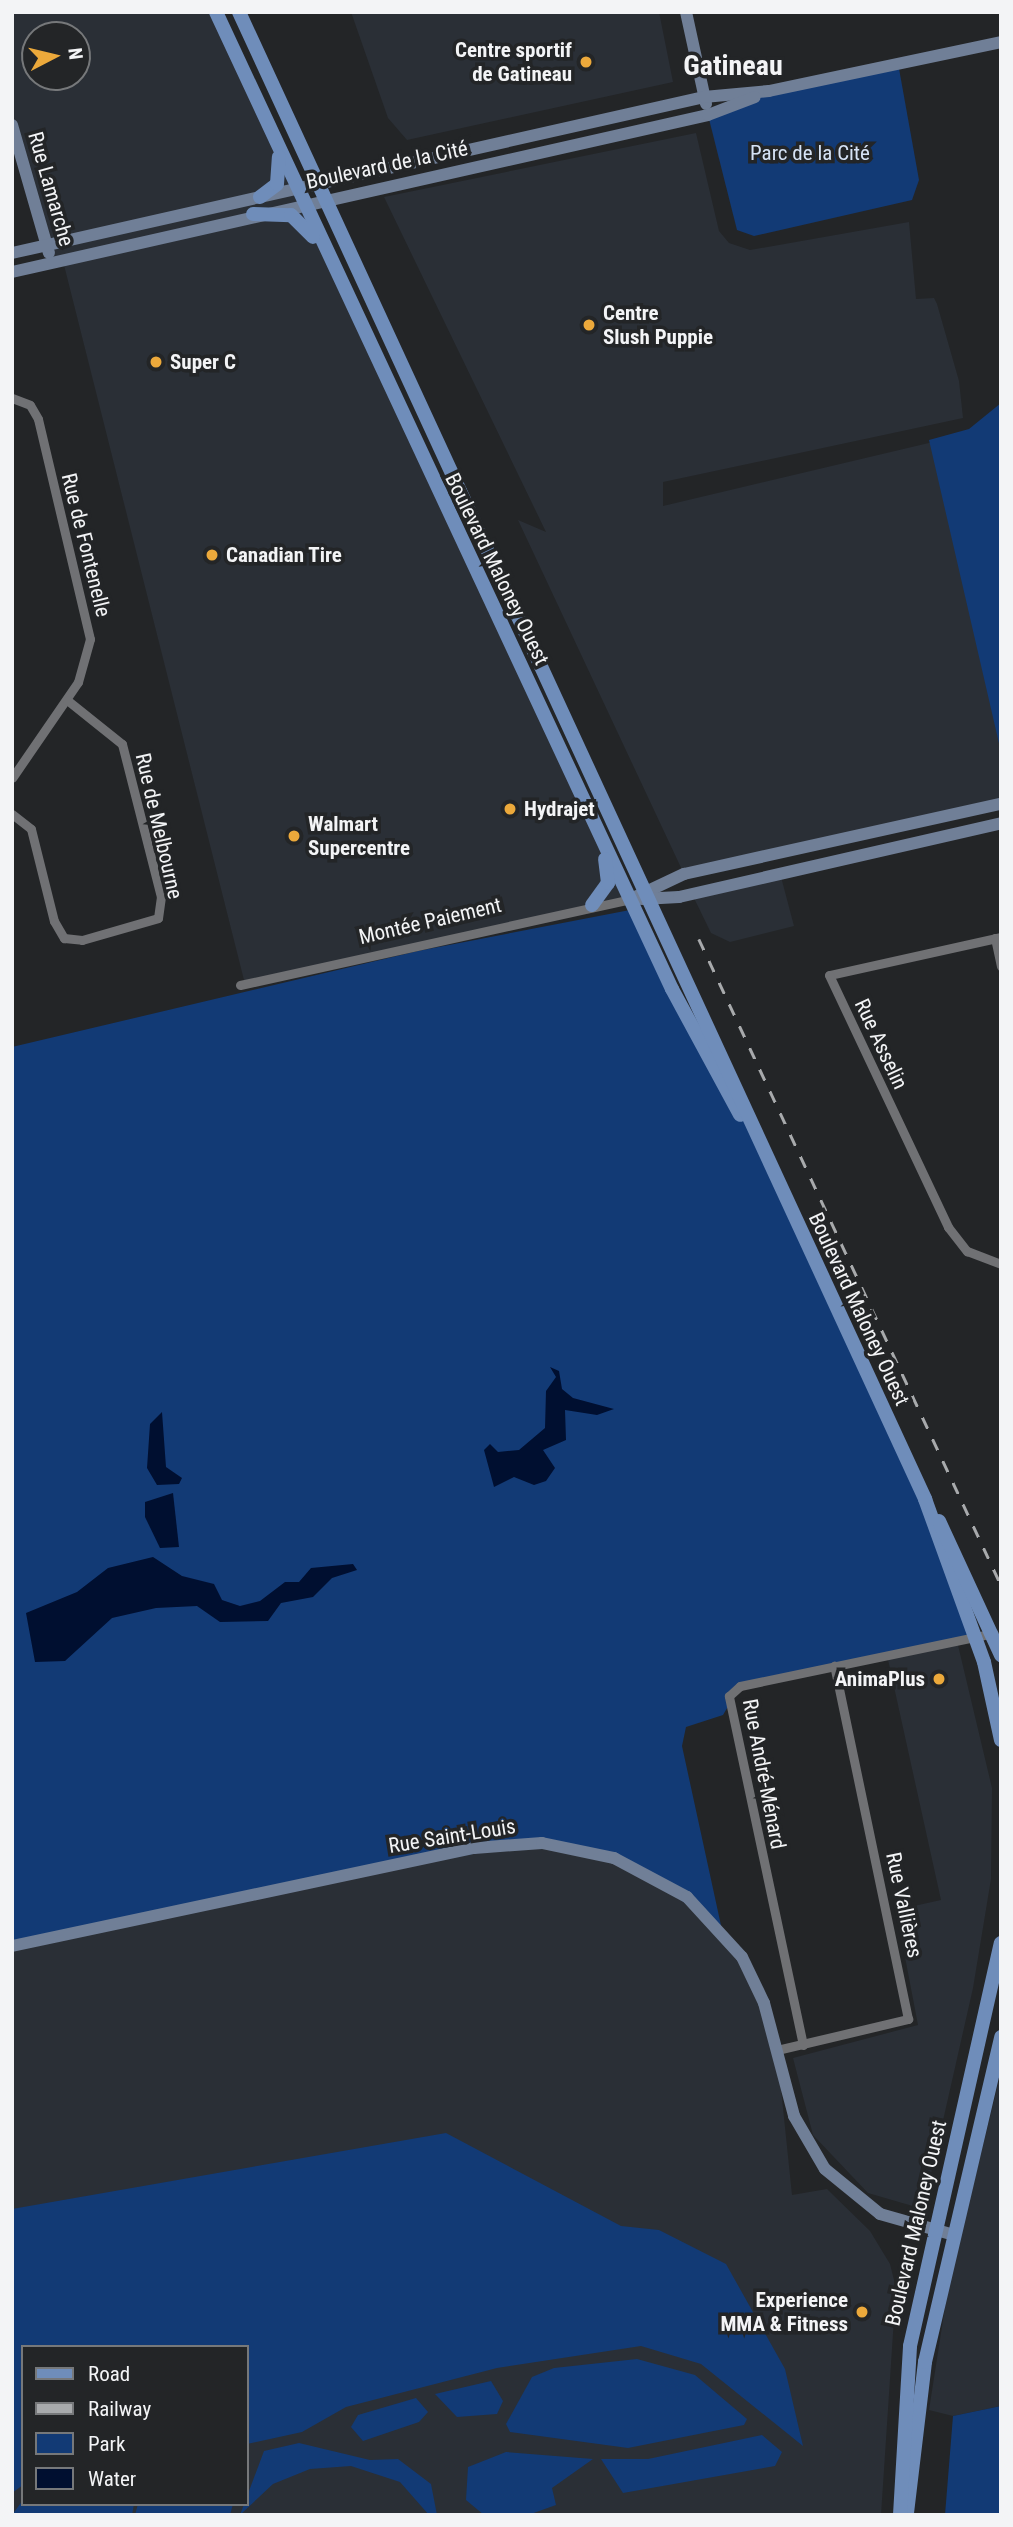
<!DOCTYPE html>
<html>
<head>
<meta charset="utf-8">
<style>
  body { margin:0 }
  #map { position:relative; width:1013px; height:2527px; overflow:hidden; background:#232527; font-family:"Roboto Condensed",sans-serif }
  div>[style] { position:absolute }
  .built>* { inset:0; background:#2a2f36 }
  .green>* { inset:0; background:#123a75 }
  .water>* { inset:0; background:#000f30 }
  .street>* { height:9px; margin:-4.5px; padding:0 4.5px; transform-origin:4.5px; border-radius:4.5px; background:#707174 }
  .secondary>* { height:12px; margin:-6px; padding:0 6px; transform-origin:6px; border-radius:6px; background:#707f97 }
  .primary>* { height:14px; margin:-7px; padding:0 7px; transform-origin:7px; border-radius:7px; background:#6f8dba }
  .rail>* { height:2.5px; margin-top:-1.25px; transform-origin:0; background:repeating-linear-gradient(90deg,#a8aaac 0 12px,transparent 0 24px) }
  .dots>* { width:19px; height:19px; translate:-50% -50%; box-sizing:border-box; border:4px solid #232527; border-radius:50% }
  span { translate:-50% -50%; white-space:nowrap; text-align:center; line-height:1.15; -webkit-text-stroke:7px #232527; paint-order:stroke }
  .poi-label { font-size:21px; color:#f3f4f6; font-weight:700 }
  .right { translate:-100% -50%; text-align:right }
  .left { translate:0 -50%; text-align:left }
  .park-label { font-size:21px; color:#d6e3f6 }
  .street-label { font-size:21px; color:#f3f4f6 }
  .district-label { font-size:28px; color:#f3f4f6; font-weight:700 }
  .frame { position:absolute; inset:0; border:14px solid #f3f4f6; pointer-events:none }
  .legend { position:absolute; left:21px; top:2345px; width:228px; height:161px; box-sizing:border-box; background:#232527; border:2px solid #76787a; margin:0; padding:9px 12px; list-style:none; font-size:21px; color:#f3f4f6 }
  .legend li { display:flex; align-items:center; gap:14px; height:35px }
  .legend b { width:35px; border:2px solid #76787a }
  .north { position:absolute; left:21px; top:21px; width:70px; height:70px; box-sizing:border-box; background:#232527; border:2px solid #76787a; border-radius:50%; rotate:83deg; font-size:19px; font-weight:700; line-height:28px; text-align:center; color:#f3f4f6 }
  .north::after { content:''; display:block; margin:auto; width:24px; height:32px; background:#eca93b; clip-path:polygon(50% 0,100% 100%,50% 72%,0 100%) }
</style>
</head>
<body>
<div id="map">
  <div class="built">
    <div style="clip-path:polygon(evenodd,12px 12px,216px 12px,631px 899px,245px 984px,63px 261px,52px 263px,12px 125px,12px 12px,35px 35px,77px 35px,77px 77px,35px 77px,35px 35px)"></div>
    <div style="clip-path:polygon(351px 12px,659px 12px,673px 82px,407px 140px,388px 118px)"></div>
    <div style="clip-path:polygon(696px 133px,719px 231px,729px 243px,750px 250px,909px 222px,916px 299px,934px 298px,937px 304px,959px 381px,963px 418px,663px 482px,663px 506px,933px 442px,1001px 739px,1001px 804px,684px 874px,518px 520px,546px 532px,384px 197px)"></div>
    <div style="clip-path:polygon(780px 873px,794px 926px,730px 942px,711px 933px,692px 894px)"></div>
    <div style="clip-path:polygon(957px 1641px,992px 1788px,991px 1879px,973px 1988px,923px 2209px,868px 2193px,813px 2135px,793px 2058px,918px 2025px,896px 1910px,941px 1900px,887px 1655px)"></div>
    <div style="clip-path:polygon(evenodd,527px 1843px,587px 1850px,687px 1897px,750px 1971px,777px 2050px,792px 2195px,827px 2189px,870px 2231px,890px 2264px,896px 2288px,881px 2515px,12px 2515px,12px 1946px,527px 1843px,23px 2347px,247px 2347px,247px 2504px,23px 2504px,23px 2347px)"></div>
    <div style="clip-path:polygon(1001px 2072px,1001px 2406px,953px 2416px,929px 2410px,948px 2288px)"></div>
  </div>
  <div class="green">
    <div style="clip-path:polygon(898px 63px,919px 180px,912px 200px,754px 236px,737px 230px,708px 115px,769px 91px)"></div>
    <div style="clip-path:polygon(1001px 403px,1001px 752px,929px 440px,969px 429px)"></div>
    <div style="clip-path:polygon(630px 910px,755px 1136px,925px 1499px,975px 1636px,740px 1686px,723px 1715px,686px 1727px,682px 1746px,722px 1930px,637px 1868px,527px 1843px,12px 1946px,12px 1047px,418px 951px)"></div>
    <div style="clip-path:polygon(446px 2133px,621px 2226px,659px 2230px,726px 2264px,785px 2369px,803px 2446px,701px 2364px,641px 2346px,497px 2368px,346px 2407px,302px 2432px,247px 2444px,247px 2347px,23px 2347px,23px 2485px,12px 2493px,12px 2209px)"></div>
    <div style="clip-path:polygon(637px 2359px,695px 2375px,747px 2419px,744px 2425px,628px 2448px,510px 2432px,506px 2424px,532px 2377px,554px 2368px)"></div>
    <div style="clip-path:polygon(491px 2381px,503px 2401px,497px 2414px,457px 2417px,435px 2394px)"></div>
    <div style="clip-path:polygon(416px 2398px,428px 2412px,419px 2422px,363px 2441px,351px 2427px,358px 2415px)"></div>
    <div style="clip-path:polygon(1001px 2406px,1001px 2515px,945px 2515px,953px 2416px)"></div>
    <div style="clip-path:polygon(762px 2435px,782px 2452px,775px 2466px,623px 2493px,601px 2459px,648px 2459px)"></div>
    <div style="clip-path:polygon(299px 2443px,370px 2460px,398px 2459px,431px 2484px,437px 2515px,429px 2515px,400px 2482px,351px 2466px,310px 2469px,273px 2484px,240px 2515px,264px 2451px)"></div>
    <div style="clip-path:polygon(506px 2452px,593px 2459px,552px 2488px,556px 2505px,528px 2515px,484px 2515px,466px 2500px,468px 2467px)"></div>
    <div style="clip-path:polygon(23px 2500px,23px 2504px,134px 2504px,132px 2515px,12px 2515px)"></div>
    <div style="clip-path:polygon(138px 2504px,233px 2504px,230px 2515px,135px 2515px)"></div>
  </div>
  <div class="water">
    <div style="clip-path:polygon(550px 1367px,559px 1371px,562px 1389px,573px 1398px,614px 1409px,597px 1415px,565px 1410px,566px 1440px,543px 1450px,555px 1468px,546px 1481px,534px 1485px,514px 1477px,494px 1487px,484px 1450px,490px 1444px,498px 1452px,519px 1450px,545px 1428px,546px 1391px,556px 1377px)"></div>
    <div style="clip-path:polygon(162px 1412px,166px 1467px,182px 1478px,179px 1484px,157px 1485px,147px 1468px,150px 1424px)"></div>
    <div style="clip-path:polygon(173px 1493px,179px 1547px,160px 1548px,145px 1517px,145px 1502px)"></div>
    <div style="clip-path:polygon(153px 1557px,182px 1576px,214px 1584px,222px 1600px,240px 1606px,260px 1601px,285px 1582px,299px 1582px,311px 1568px,353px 1564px,357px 1570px,332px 1578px,313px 1597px,281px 1603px,268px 1621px,220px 1622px,197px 1606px,156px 1608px,112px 1618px,65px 1661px,35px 1662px,26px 1613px,77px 1592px,108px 1568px)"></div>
  </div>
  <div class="street">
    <div style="left:12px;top:398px;width:19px;rotate:21deg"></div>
    <div style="left:30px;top:405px;width:16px;rotate:60deg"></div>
    <div style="left:38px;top:419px;width:226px;rotate:76.7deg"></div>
    <div style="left:90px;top:639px;width:45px;rotate:105.6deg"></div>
    <div style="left:78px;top:682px;width:116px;rotate:124.5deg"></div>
    <div style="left:12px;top:814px;width:24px;rotate:38deg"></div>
    <div style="left:31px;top:829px;width:95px;rotate:76deg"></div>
    <div style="left:54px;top:921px;width:20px;rotate:60deg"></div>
    <div style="left:64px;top:938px;width:18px;rotate:6deg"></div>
    <div style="left:82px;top:940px;width:79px;rotate:-16.1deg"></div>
    <div style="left:158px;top:918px;width:21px;rotate:-82deg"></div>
    <div style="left:161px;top:897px;width:158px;rotate:-104.3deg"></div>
    <div style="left:122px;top:744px;width:70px;rotate:-141.3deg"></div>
    <div style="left:1001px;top:937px;width:176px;rotate:167.5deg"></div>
    <div style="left:829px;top:975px;width:279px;rotate:64.7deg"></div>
    <div style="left:948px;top:1227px;width:31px;rotate:52deg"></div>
    <div style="left:967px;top:1251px;width:36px;rotate:21deg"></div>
    <div style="left:995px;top:938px;width:29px;rotate:78deg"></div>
    <div style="left:240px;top:985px;width:400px;rotate:-12.4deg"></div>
    <div style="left:803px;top:2045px;width:357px;rotate:-102deg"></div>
    <div style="left:729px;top:1696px;width:15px;rotate:-42deg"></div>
    <div style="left:740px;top:1686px;width:259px;rotate:-11.8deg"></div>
    <div style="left:777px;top:2050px;width:135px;rotate:-13.3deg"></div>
    <div style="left:908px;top:2019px;width:361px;rotate:-101.8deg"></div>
  </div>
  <div class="secondary">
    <div style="left:686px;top:12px;width:94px;rotate:77.7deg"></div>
    <div style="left:12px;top:125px;width:133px;rotate:73.9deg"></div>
    <div style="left:12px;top:253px;width:709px;rotate:-12.7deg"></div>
    <div style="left:704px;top:97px;width:65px;rotate:-5.3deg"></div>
    <div style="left:769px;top:91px;width:237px;rotate:-11.9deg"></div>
    <div style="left:12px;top:272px;width:713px;rotate:-12.71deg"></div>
    <div style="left:708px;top:115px;width:50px;rotate:-21deg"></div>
    <div style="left:631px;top:899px;width:59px;rotate:-25.3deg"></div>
    <div style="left:684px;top:874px;width:325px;rotate:-12.5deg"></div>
    <div style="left:642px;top:899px;width:37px;rotate:-3deg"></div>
    <div style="left:679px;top:897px;width:330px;rotate:-12.9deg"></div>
    <div style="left:12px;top:1946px;width:472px;rotate:-12deg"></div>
    <div style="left:474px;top:1848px;width:68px;rotate:-4.2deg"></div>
    <div style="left:542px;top:1843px;width:74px;rotate:11.8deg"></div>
    <div style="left:614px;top:1858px;width:83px;rotate:28.1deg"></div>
    <div style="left:687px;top:1897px;width:81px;rotate:47.5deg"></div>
    <div style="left:742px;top:1957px;width:51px;rotate:64.4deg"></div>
    <div style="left:764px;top:2003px;width:117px;rotate:75.1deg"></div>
    <div style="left:794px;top:2116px;width:61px;rotate:59.7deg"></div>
    <div style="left:825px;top:2169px;width:71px;rotate:39.3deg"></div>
    <div style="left:880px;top:2214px;width:77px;rotate:15.8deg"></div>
  </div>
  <div class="primary">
    <div style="left:216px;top:12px;width:1078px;rotate:64.98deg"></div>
    <div style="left:672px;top:989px;width:143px;rotate:61.6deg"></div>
    <div style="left:239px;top:12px;width:1638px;rotate:65.23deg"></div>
    <div style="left:925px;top:1499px;width:173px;rotate:70.1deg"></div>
    <div style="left:984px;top:1662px;width:80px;rotate:77.7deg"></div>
    <div style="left:260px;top:197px;width:21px;rotate:-37deg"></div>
    <div style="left:277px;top:184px;width:27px;rotate:-86deg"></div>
    <div style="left:253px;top:214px;width:38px;rotate:2deg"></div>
    <div style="left:291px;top:215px;width:31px;rotate:45deg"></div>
    <div style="left:592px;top:905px;width:27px;rotate:-54deg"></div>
    <div style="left:608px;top:883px;width:24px;rotate:-97deg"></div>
    <div style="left:939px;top:1521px;width:148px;rotate:65.2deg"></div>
    <div style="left:907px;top:2513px;width:152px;rotate:-83.2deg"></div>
    <div style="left:925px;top:2362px;width:334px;rotate:-76.8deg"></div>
    <div style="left:900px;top:2515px;width:169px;rotate:-86.6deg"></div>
    <div style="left:910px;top:2346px;width:413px;rotate:-77.3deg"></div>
  </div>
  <div class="rail">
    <div style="left:699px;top:939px;width:713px;rotate:64.94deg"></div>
  </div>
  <div class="dots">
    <div style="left:586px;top:62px;background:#eca93b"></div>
    <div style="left:589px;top:325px;background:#eca93b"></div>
    <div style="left:156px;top:362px;background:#eca93b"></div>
    <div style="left:212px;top:555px;background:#eca93b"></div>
    <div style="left:510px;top:809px;background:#eca93b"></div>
    <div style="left:294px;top:836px;background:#eca93b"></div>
    <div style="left:939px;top:1679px;background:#eca93b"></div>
    <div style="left:862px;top:2312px;background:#eca93b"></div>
  </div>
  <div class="poi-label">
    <span class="right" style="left:572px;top:62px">Centre sportif<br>de Gatineau</span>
    <span class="left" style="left:603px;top:325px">Centre<br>Slush Puppie</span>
    <span class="left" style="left:170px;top:362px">Super C</span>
    <span class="left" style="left:226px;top:555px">Canadian Tire</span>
    <span class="left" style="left:524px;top:809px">Hydrajet</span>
    <span class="left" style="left:308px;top:836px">Walmart<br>Supercentre</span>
    <span class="right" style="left:925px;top:1679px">AnimaPlus</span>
    <span class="right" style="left:848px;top:2312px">Experience<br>MMA &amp; Fitness</span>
  </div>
  <div class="park-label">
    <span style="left:810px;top:153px">Parc de la Cité</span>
  </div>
  <div class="street-label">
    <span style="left:387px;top:165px;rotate:-12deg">Boulevard de la Cité</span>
    <span style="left:51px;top:189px;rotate:74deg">Rue Lamarche</span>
    <span style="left:86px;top:545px;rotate:76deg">Rue de Fontenelle</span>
    <span style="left:497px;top:569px;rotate:64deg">Boulevard Maloney Ouest</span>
    <span style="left:159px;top:826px;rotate:77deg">Rue de Melbourne</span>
    <span style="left:430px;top:921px;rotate:-13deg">Montée Paiement</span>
    <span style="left:881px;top:1044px;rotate:65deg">Rue Asselin</span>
    <span style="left:859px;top:1309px;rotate:65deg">Boulevard Maloney Ouest</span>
    <span style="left:764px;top:1774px;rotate:79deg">Rue André-Ménard</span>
    <span style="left:452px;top:1836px;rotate:-9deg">Rue Saint-Louis</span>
    <span style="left:904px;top:1905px;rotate:78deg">Rue Vallières</span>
    <span style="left:916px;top:2223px;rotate:-77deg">Boulevard Maloney Ouest</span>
  </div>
  <div class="district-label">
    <span style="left:733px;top:66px">Gatineau</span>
  </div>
  <div class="frame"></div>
  <ul class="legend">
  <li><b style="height:9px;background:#6f8dba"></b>Road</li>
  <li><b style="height:9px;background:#a8aaac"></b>Railway</li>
  <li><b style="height:19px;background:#123a75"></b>Park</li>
  <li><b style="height:19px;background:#000f30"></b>Water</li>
  </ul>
  <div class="north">N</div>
</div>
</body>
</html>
